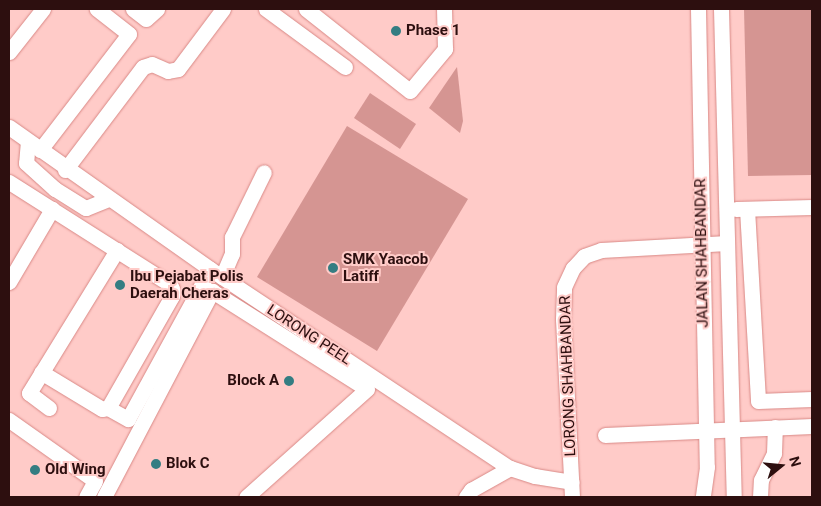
<!DOCTYPE html>
<html>
<head>
<meta charset="utf-8">
<style>
  body { margin:0 }
  #map { position:relative; width:821px; height:506px; overflow:hidden; background:#ffcbc8; font-family:Roboto,sans-serif }
  div>[style] { position:absolute }
  .green>* { inset:0; background:#d59592 }
  .roads { filter:drop-shadow(0 0 1px #d98986) drop-shadow(0 0 1px #d98986) }
  .minor>* { height:15px; margin:-7.5px; padding:0 7.5px; transform-origin:7.5px; border-radius:7.5px; background:#fff }
  .dots>* { width:14px; height:14px; translate:-50% -50%; box-sizing:border-box; border:2px solid #ffcbc8; border-radius:50% }
  span { translate:-50% -50%; white-space:nowrap; text-align:center; line-height:1.15; -webkit-text-stroke:4px #ffcbc8; paint-order:stroke }
  .poi-label { font-size:15px; color:#2d0f0f; font-weight:700 }
  .left { translate:0 -50%; text-align:left }
  .right { translate:-100% -50%; text-align:right }
  .street-label { font-size:15px; color:#2d0f0f }
  .frame { position:absolute; inset:0; border:10px solid #2d0f0f; pointer-events:none }
  .north { position:absolute; left:756px; top:441px; width:50px; height:50px; -webkit-text-stroke:4px #ffcbc8; paint-order:stroke; rotate:73deg; font-size:14px; font-weight:700; line-height:20px; text-align:center; color:#2d0f0f }
  .north::after { content:''; display:block; margin:auto; width:18px; height:22px; background:#2d0f0f; clip-path:polygon(50% 0,100% 100%,50% 72%,0 100%) }
</style>
</head>
<body>
<div id="map">
  <div class="green">
    <div style="clip-path:polygon(744px 9px,812px 9px,812px 175px,748px 176px)"></div>
    <div style="clip-path:polygon(457px 67px,463px 121px,460px 133px,429px 108px)"></div>
    <div style="clip-path:polygon(370px 93px,416px 124px,400px 149px,354px 118px)"></div>
    <div style="clip-path:polygon(347px 126px,468px 199px,377px 351px,257px 277px)"></div>
  </div>
  <div class="roads">
    <div class="minor">
      <div style="left:133px;top:9px;width:16px;rotate:38deg"></div>
      <div style="left:146px;top:19px;width:15px;rotate:-42deg"></div>
      <div style="left:266px;top:9px;width:98px;rotate:36.3deg"></div>
      <div style="left:306px;top:9px;width:132px;rotate:38.3deg"></div>
      <div style="left:410px;top:91px;width:55px;rotate:-50.2deg"></div>
      <div style="left:445px;top:49px;width:40px;rotate:-91.4deg"></div>
      <div style="left:698px;top:9px;width:458px;rotate:88.9deg"></div>
      <div style="left:707px;top:467px;width:30px;rotate:98deg"></div>
      <div style="left:721px;top:9px;width:488px;rotate:88.5deg"></div>
      <div style="left:9px;top:52px;width:55px;rotate:-51.7deg"></div>
      <div style="left:9px;top:127px;width:246px;rotate:35.2deg"></div>
      <div style="left:210px;top:269px;width:360px;rotate:33.6deg"></div>
      <div style="left:510px;top:468px;width:26px;rotate:18deg"></div>
      <div style="left:535px;top:476px;width:37px;rotate:9deg"></div>
      <div style="left:28px;top:141px;width:22px;rotate:95deg"></div>
      <div style="left:26px;top:163px;width:39px;rotate:42deg"></div>
      <div style="left:55px;top:189px;width:36px;rotate:32deg"></div>
      <div style="left:86px;top:208px;width:24px;rotate:-22deg"></div>
      <div style="left:40px;top:150px;width:146px;rotate:-52.5deg"></div>
      <div style="left:129px;top:34px;width:41px;rotate:-142deg"></div>
      <div style="left:65px;top:170px;width:129px;rotate:-52.9deg"></div>
      <div style="left:143px;top:67px;width:9px;rotate:-18deg"></div>
      <div style="left:152px;top:64px;width:17px;rotate:24deg"></div>
      <div style="left:168px;top:71px;width:10px;rotate:-11deg"></div>
      <div style="left:178px;top:69px;width:75px;rotate:-53.1deg"></div>
      <div style="left:9px;top:182px;width:191px;rotate:32.4deg"></div>
      <div style="left:170px;top:284px;width:5px;rotate:68deg"></div>
      <div style="left:172px;top:289px;width:7px;rotate:90deg"></div>
      <div style="left:172px;top:296px;width:129px;rotate:119.7deg"></div>
      <div style="left:108px;top:408px;width:6px;rotate:171deg"></div>
      <div style="left:102px;top:409px;width:71px;rotate:-148.8deg"></div>
      <div style="left:736px;top:209px;width:76px;rotate:-1.5deg"></div>
      <div style="left:747px;top:209px;width:192px;rotate:86.7deg"></div>
      <div style="left:758px;top:401px;width:54px;rotate:-2.1deg"></div>
      <div style="left:222px;top:277px;width:25px;rotate:-67deg"></div>
      <div style="left:232px;top:254px;width:17px;rotate:-90deg"></div>
      <div style="left:232px;top:237px;width:72px;rotate:-63.8deg"></div>
      <div style="left:9px;top:282px;width:85px;rotate:-59.5deg"></div>
      <div style="left:49px;top:408px;width:25px;rotate:-143deg"></div>
      <div style="left:29px;top:393px;width:168px;rotate:-58.4deg"></div>
      <div style="left:108px;top:408px;width:23px;rotate:29deg"></div>
      <div style="left:128px;top:419px;width:171px;rotate:-61.3deg"></div>
      <div style="left:9px;top:420px;width:105px;rotate:35.3deg"></div>
      <div style="left:95px;top:481px;width:18px;rotate:119deg"></div>
      <div style="left:605px;top:435px;width:207px;rotate:-2.5deg"></div>
      <div style="left:104px;top:497px;width:233px;rotate:-62.3deg"></div>
      <div style="left:212px;top:291px;width:183px;rotate:32.3deg"></div>
      <div style="left:367px;top:389px;width:162px;rotate:138.2deg"></div>
      <div style="left:466px;top:497px;width:9px;rotate:-54deg"></div>
      <div style="left:471px;top:490px;width:45px;rotate:-29.4deg"></div>
      <div style="left:572px;top:497px;width:178px;rotate:-92.9deg"></div>
      <div style="left:563px;top:319px;width:32px;rotate:-88deg"></div>
      <div style="left:564px;top:287px;width:21px;rotate:-65deg"></div>
      <div style="left:573px;top:268px;width:16px;rotate:-47deg"></div>
      <div style="left:584px;top:256px;width:18px;rotate:-19deg"></div>
      <div style="left:601px;top:250px;width:126px;rotate:-3.2deg"></div>
      <div style="left:760px;top:497px;width:17px;rotate:-87deg"></div>
      <div style="left:761px;top:480px;width:30px;rotate:-64deg"></div>
      <div style="left:774px;top:453px;width:26px;rotate:-88deg"></div>
    </div>
  </div>
  <div class="dots">
    <div style="left:396px;top:31px;background:#347d82"></div>
    <div style="left:333px;top:268px;background:#347d82"></div>
    <div style="left:120px;top:285px;background:#347d82"></div>
    <div style="left:289px;top:381px;background:#347d82"></div>
    <div style="left:156px;top:464px;background:#347d82"></div>
    <div style="left:35px;top:470px;background:#347d82"></div>
  </div>
  <div class="poi-label">
    <span class="left" style="left:406px;top:31px">Phase 1</span>
    <span class="left" style="left:343px;top:268px">SMK Yaacob<br>Latiff</span>
    <span class="left" style="left:130px;top:285px">Ibu Pejabat Polis<br>Daerah Cheras</span>
    <span class="right" style="left:279px;top:381px">Block A</span>
    <span class="left" style="left:166px;top:464px">Blok C</span>
    <span class="left" style="left:45px;top:470px">Old Wing</span>
  </div>
  <div class="street-label">
    <span style="left:702px;top:253px;rotate:-91deg">JALAN SHAHBANDAR</span>
    <span style="left:309px;top:335px;rotate:33deg">LORONG PEEL</span>
    <span style="left:568px;top:376px;rotate:-92deg">LORONG SHAHBANDAR</span>
  </div>
  <div class="frame"></div>
  <div class="north">N</div>
</div>
</body>
</html>
